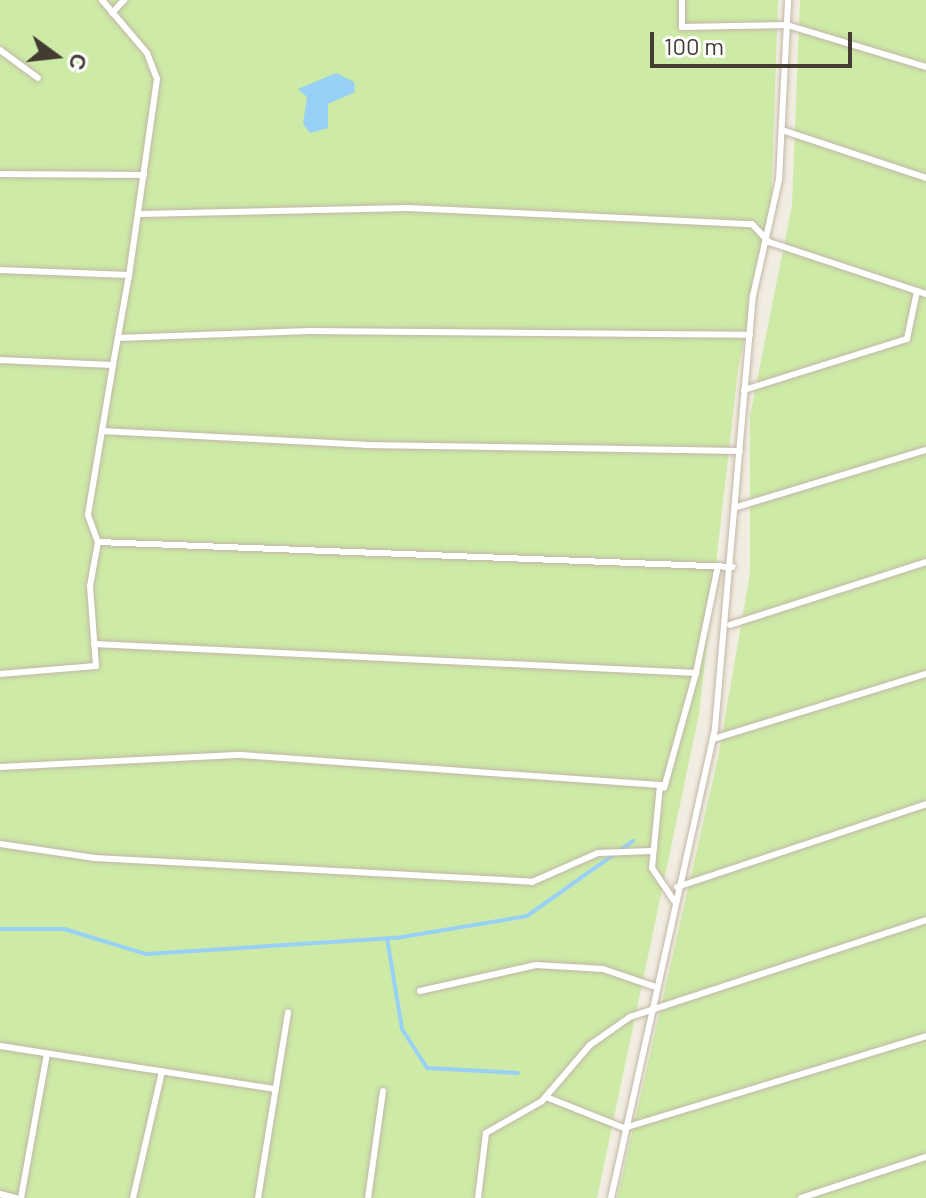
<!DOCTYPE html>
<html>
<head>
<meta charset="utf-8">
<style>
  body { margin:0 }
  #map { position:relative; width:926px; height:1198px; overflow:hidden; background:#f2ede1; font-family:Barlow,sans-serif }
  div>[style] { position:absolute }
  .green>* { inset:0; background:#cdeaa6 }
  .water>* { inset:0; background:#98d1f5 }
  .stream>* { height:4px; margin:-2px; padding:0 2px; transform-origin:2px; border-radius:2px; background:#98d1f5 }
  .roads { filter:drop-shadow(0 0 2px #c1b7a6) drop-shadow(0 0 2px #c1b7a6) }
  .lane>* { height:6px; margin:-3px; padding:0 3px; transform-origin:3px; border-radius:3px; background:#fff }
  span { translate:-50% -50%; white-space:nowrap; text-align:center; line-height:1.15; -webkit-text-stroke:6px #fff; paint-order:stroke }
  .north { position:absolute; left:16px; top:16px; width:80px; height:80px; -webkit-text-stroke:6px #fff; paint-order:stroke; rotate:105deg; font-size:22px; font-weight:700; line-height:32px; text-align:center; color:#443c32 }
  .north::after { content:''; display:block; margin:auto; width:28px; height:36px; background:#443c32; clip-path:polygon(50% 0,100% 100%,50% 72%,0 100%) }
  .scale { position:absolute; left:650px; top:32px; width:202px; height:36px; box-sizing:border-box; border:4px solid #443c32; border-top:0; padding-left:10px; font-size:24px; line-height:28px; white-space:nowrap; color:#443c32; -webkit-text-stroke:6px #fff; paint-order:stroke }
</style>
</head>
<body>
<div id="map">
  <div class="green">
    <div style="clip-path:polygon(0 0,778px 0,771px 209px,738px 370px,699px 714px,597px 1198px,0 1198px)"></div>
    <div style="clip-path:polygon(800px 0,926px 0,926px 1198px,617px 1198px,718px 758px,750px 573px,750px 416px,792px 205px)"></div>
  </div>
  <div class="water">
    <div style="clip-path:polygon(336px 73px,354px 82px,355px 92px,328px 104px,328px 128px,310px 133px,303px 124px,307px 97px,298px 89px)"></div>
  </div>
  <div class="stream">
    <div style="left:0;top:929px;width:64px"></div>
    <div style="left:64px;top:929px;width:86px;rotate:17deg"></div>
    <div style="left:146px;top:954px;width:251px;rotate:-3.7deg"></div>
    <div style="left:396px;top:938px;width:133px;rotate:-9.5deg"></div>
    <div style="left:527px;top:916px;width:130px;rotate:-35.3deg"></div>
    <div style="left:387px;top:938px;width:92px;rotate:80.6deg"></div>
    <div style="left:402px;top:1029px;width:46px;rotate:57.3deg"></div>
    <div style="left:427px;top:1068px;width:91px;rotate:3.1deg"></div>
  </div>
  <div class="roads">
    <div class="lane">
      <div style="left:102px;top:0;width:70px;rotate:49.7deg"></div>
      <div style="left:147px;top:53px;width:28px;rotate:69deg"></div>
      <div style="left:157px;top:79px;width:198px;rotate:98.1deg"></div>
      <div style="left:682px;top:0;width:27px;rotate:90deg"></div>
      <div style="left:682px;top:27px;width:105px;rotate:-1.1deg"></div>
      <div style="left:787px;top:25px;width:145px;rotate:16.8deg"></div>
      <div style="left:112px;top:13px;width:18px;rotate:-47deg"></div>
      <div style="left:0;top:50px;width:47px;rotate:36.4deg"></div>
      <div style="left:782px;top:130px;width:152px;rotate:18.4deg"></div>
      <div style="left:0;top:174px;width:144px;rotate:0.4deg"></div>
      <div style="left:141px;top:214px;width:267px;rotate:-1.3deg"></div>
      <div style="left:408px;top:208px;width:344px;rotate:2.7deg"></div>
      <div style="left:752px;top:224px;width:25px;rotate:47deg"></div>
      <div style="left:769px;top:242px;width:165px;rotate:18.3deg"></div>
      <div style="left:0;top:270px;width:129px;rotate:2.2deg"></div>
      <div style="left:129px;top:275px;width:91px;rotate:100.1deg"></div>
      <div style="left:118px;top:338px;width:191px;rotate:-2.1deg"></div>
      <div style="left:309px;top:331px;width:441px;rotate:0.5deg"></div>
      <div style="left:0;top:360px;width:113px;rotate:2.5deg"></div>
      <div style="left:113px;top:365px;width:152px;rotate:99.5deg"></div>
      <div style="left:88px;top:515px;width:29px;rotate:70deg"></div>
      <div style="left:98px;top:542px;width:635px;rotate:2.25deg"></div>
      <div style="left:744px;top:390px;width:171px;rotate:-17.4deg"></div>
      <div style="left:907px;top:339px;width:49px;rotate:-78.2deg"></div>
      <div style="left:102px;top:431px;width:263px;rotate:3deg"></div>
      <div style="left:365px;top:445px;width:375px;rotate:0.9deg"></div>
      <div style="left:737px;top:507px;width:197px;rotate:-16.8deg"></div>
      <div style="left:730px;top:625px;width:206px;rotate:-17.8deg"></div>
      <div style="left:94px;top:644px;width:603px;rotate:2.76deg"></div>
      <div style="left:696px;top:673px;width:119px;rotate:105.5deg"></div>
      <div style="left:696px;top:673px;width:109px;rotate:-78.4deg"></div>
      <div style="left:0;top:674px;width:96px;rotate:-4.8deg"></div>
      <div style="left:96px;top:666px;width:80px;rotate:-94.3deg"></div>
      <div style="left:90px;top:586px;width:45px;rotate:-79.7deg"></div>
      <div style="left:713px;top:739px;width:223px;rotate:-17deg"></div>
      <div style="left:0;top:767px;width:241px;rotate:-2.9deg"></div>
      <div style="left:241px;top:755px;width:420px;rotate:4.1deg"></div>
      <div style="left:660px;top:785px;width:83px;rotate:95.5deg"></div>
      <div style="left:652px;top:868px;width:40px;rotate:56deg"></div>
      <div style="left:0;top:844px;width:96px;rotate:8.4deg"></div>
      <div style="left:95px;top:858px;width:438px;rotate:3.1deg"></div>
      <div style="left:532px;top:882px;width:72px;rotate:-23.7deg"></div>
      <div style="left:598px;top:853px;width:53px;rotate:-2.2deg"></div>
      <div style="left:677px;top:887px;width:262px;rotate:-18.4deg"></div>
      <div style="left:420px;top:991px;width:119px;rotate:-12.6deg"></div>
      <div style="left:536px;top:965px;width:67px;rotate:3.4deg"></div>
      <div style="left:603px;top:969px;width:53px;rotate:18.8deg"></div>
      <div style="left:0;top:1046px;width:279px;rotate:8.9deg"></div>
      <div style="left:546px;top:1097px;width:84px;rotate:21.7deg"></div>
      <div style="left:624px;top:1128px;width:316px;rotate:-16.9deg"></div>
      <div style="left:0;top:1194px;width:16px;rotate:14deg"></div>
      <div style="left:21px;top:1198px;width:147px;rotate:-79.8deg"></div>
      <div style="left:133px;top:1198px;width:130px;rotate:-77.1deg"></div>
      <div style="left:258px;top:1198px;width:188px;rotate:-80.8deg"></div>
      <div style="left:368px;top:1198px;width:108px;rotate:-82deg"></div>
      <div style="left:478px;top:1198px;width:65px;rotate:-83deg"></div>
      <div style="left:486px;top:1133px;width:64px;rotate:-29.7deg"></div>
      <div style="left:542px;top:1101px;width:74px;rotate:-49.4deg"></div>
      <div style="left:590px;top:1045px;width:49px;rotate:-35deg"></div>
      <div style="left:630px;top:1017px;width:311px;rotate:-18.1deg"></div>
      <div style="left:611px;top:1198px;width:481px;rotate:-77.5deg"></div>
      <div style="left:715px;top:728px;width:434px;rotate:-85deg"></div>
      <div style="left:753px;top:296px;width:119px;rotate:-77.4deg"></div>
      <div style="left:779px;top:180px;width:180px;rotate:-87.1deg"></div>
      <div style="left:801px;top:1198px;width:132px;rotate:-18.2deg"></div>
    </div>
  </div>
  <div class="north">С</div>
  <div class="scale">100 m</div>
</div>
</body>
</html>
